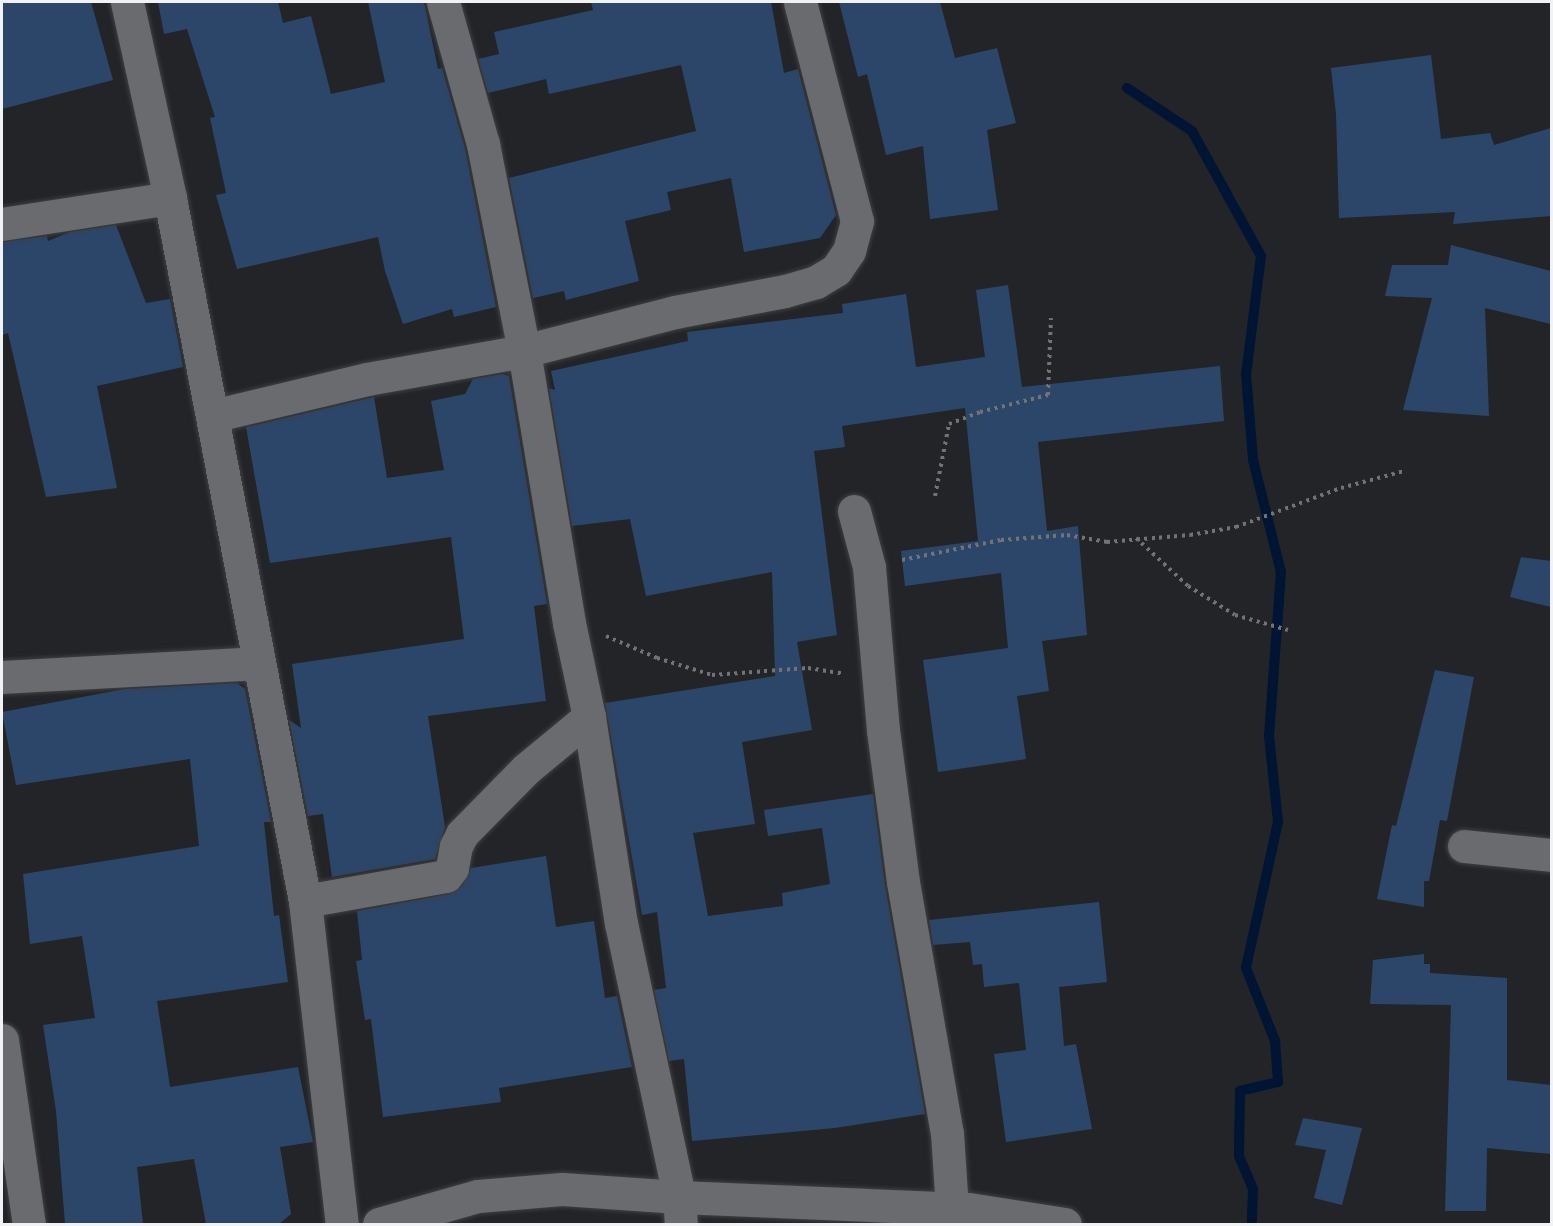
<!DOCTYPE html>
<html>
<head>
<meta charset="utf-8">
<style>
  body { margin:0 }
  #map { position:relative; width:1553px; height:1226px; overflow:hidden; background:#232427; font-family:Barlow,sans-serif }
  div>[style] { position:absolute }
  .stream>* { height:10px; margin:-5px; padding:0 5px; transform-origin:5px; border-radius:5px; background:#001434 }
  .building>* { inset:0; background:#2c466a }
  .path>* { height:4px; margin-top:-2px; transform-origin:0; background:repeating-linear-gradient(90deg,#727375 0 3px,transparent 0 7.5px) }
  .roads { filter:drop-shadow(0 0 2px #3e4042) drop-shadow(0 0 2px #3e4042) }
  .minor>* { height:33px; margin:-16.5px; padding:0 16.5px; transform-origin:16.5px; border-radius:16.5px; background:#696b6e }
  span { translate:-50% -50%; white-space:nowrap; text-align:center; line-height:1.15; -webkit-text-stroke:6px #191b1d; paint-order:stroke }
  .frame { position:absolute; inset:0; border:3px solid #f1f2f4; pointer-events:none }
</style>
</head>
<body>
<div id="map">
  <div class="stream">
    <div style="left:1127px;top:88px;width:78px;rotate:33.5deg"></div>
    <div style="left:1192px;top:131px;width:143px;rotate:61.1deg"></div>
    <div style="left:1261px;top:256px;width:119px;rotate:97.2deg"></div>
    <div style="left:1246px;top:374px;width:86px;rotate:85.3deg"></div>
    <div style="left:1253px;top:460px;width:115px;rotate:76deg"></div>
    <div style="left:1281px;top:572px;width:164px;rotate:94.2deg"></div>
    <div style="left:1269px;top:736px;width:86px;rotate:84deg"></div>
    <div style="left:1278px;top:822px;width:149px;rotate:102.4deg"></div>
    <div style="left:1246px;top:968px;width:79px;rotate:68.3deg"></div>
    <div style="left:1275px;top:1041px;width:41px;rotate:85.8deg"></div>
    <div style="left:1278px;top:1082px;width:39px;rotate:167deg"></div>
    <div style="left:1240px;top:1091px;width:65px;rotate:90.9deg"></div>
    <div style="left:1239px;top:1156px;width:36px;rotate:67deg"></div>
    <div style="left:1253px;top:1189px;width:35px;rotate:92deg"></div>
  </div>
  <div class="building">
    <div style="clip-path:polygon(2px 2px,91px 2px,113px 80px,2px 109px)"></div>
    <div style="clip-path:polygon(158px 2px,278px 2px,283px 23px,311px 16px,331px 94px,385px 82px,368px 2px,424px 2px,438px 69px,442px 68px,465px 148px,496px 307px,454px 317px,452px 309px,403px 324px,385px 271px,378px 237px,237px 269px,216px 195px,226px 193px,210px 118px,215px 117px,187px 29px,164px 34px)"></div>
    <div style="clip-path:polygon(591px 2px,771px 2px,784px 73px,798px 69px,836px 215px,820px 238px,744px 252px,731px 178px,667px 192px,671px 210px,625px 221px,639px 281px,566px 300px,564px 291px,533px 298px,509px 178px,696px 131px,681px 65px,549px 94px,546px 79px,488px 93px,478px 59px,499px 54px,494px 32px,593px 10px)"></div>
    <div style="clip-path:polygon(839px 2px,940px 2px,955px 58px,997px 48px,1016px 123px,987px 130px,998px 210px,930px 219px,923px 146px,886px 155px,867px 74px,858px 77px)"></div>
    <div style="clip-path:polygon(1431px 55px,1441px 139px,1490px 133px,1494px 145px,1551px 128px,1551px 216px,1453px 224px,1455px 212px,1339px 218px,1336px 114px,1331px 68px)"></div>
    <div style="clip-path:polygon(116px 225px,146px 303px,170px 299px,183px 367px,97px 386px,117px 488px,46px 497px,8px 333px,2px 335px,2px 242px,47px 236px,48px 241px,70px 232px)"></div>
    <div style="clip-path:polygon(1451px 245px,1551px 271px,1551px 324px,1485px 308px,1489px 416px,1403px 410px,1432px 298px,1385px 296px,1392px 265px,1448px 265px)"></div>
    <div style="clip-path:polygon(1008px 285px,1022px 387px,1220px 366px,1224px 421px,1038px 442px,1047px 531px,1078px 526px,1087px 635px,1042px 641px,1049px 691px,1017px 696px,1026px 759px,938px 772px,923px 660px,1008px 648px,1001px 573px,905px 586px,901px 551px,978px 541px,965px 408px,842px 426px,845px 447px,814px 451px,837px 635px,797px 642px,812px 730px,742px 742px,755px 824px,693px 833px,708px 916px,783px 906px,782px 893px,830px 884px,822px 828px,768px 836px,764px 810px,873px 794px,885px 885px,925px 1114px,835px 1128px,692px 1141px,684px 1059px,669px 1061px,654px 990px,666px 988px,657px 912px,642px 915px,605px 703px,775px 676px,772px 572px,646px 596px,630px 519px,572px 526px,549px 388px,555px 390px,551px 371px,688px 341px,687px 332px,843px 313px,842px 304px,906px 294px,916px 367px,985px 357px,976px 290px)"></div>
    <div style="clip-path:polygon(503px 374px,509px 376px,547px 604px,534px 606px,546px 701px,428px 716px,445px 827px,435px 859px,332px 877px,323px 814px,308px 816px,289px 720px,301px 728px,292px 664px,464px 639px,451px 537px,270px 563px,246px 427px,374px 397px,387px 478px,444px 470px,431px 401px,465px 394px,473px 379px)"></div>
    <div style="clip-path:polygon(1521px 557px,1551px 561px,1551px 607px,1510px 597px)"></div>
    <div style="clip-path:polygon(1435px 670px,1474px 677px,1447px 821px,1440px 820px,1429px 881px,1424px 881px,1424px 907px,1377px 899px,1392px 825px,1396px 826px)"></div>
    <div style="clip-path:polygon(237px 683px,245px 689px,271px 822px,264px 822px,274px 916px,279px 915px,288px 982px,157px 1001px,170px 1087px,298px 1067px,313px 1142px,280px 1147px,291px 1214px,279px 1224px,206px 1224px,194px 1159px,137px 1167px,143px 1224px,65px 1224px,56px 1111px,43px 1025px,95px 1018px,82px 936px,30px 944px,23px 874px,199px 846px,190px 759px,16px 785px,2px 712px,125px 689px)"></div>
    <div style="clip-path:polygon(546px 856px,556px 927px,594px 921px,605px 998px,617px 996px,632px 1067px,499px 1088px,501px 1102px,383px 1117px,371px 1019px,365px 1020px,356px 961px,362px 960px,357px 911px,449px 894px,461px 887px,471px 868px)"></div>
    <div style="clip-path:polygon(1099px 902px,1107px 982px,1059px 987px,1064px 1046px,1076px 1044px,1092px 1129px,1006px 1142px,994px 1054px,1026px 1050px,1019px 983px,984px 987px,982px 964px,973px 965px,970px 942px,933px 945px,929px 920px)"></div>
    <div style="clip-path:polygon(1424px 954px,1424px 964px,1430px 964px,1430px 973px,1507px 978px,1507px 1080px,1551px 1085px,1551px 1154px,1487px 1148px,1486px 1211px,1445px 1211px,1451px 1005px,1370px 1004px,1373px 960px)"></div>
    <div style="clip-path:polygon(1303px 1118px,1362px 1128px,1342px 1205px,1314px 1198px,1326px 1150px,1295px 1145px)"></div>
  </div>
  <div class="path">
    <div style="left:935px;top:496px;width:73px;rotate:-79deg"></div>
    <div style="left:949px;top:424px;width:33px;rotate:-21deg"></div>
    <div style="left:980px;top:412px;width:70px;rotate:-14deg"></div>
    <div style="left:1048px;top:395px;width:77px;rotate:-87.8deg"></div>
    <div style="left:1136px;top:538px;width:71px;rotate:42.7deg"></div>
    <div style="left:1188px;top:586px;width:55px;rotate:31.7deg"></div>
    <div style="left:1235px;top:615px;width:55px;rotate:15.8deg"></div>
    <div style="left:902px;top:560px;width:101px;rotate:-11.4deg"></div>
    <div style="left:1001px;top:540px;width:66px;rotate:-4.3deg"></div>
    <div style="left:1067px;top:535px;width:41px;rotate:9.9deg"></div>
    <div style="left:1107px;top:542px;width:83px;rotate:-4.8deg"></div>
    <div style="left:1190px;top:535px;width:47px;rotate:-9.9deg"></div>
    <div style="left:1236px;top:527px;width:112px;rotate:-20.4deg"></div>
    <div style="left:1341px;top:488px;width:65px;rotate:-15.1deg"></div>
    <div style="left:606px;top:636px;width:56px;rotate:23.3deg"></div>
    <div style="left:657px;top:658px;width:58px;rotate:17.2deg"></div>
    <div style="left:712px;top:675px;width:96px;rotate:-4.2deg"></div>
    <div style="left:808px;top:668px;width:37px;rotate:9deg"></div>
  </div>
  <div class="roads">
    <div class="minor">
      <div style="left:127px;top:2px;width:201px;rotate:77.6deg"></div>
      <div style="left:170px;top:198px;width:716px;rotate:79.13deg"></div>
      <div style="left:305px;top:901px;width:325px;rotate:83.5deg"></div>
      <div style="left:443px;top:2px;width:148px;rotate:74.3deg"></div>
      <div style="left:483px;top:144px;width:211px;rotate:78.8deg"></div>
      <div style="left:524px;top:351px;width:276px;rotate:80.6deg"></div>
      <div style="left:569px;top:623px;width:96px;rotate:78deg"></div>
      <div style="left:589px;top:717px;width:208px;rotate:81.2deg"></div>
      <div style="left:621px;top:923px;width:280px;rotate:78deg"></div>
      <div style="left:679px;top:1197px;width:27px;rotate:86deg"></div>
      <div style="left:2px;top:224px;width:170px;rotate:-8.8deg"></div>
      <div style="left:212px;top:416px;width:159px;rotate:-13.4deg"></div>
      <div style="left:367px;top:379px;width:159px;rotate:-10.1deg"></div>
      <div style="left:524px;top:351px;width:156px;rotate:-14.5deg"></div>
      <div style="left:675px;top:312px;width:112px;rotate:-10.8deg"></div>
      <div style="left:785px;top:291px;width:32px;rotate:-16deg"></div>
      <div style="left:816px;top:282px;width:23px;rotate:-31deg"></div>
      <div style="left:836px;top:270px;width:23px;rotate:-56deg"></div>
      <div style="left:849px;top:251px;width:31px;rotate:-75deg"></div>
      <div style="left:857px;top:221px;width:226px;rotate:-104.6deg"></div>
      <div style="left:854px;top:511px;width:58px;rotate:75deg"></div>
      <div style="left:869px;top:567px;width:164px;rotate:85.1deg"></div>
      <div style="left:883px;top:730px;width:153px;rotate:82.5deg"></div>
      <div style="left:903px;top:882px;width:255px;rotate:80.1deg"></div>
      <div style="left:947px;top:1133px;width:75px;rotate:86.2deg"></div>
      <div style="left:2px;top:677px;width:256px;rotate:-3.1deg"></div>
      <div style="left:1464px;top:846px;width:88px;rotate:5.8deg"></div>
      <div style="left:305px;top:901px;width:143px;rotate:-10.1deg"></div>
      <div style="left:446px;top:876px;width:10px;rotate:-53deg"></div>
      <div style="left:452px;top:868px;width:22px;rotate:-80deg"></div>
      <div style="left:456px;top:846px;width:13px;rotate:-63deg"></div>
      <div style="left:462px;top:834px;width:91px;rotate:-45.4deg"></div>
      <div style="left:526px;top:769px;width:82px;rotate:-39.5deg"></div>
      <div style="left:2px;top:1040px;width:186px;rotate:81.7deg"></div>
      <div style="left:379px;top:1224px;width:103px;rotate:-15.8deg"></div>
      <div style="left:478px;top:1196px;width:84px;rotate:-4.8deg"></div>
      <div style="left:562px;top:1189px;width:117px;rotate:3.9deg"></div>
      <div style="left:679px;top:1197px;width:290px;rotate:2.4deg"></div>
      <div style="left:969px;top:1209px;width:97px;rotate:8.9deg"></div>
    </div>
  </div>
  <div class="frame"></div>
</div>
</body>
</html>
